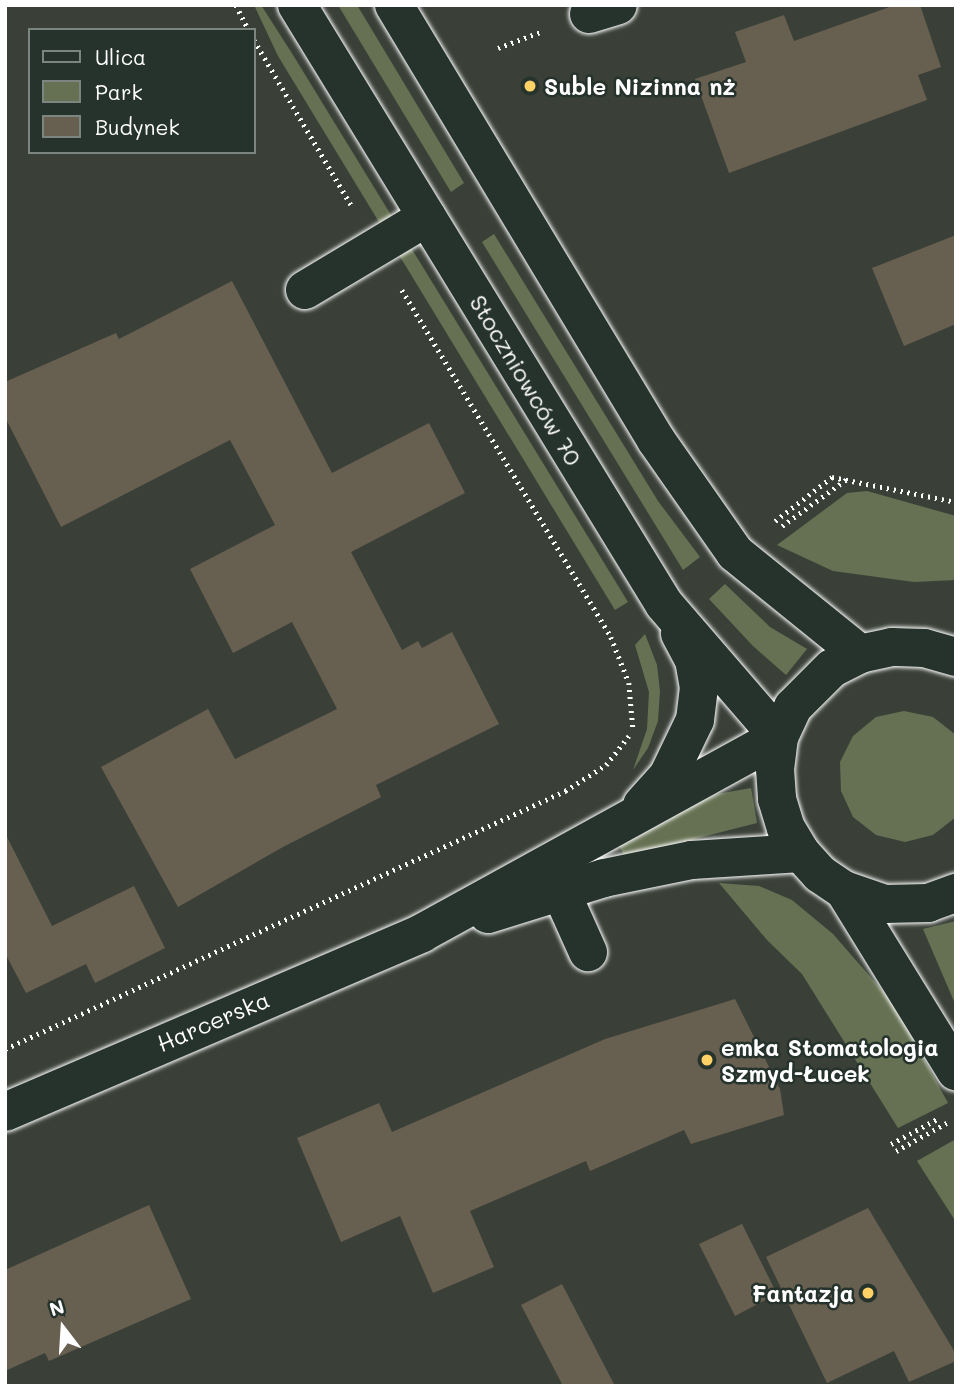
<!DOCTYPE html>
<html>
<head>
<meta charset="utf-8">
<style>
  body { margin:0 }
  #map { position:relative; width:961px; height:1391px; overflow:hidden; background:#3a4038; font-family:Mali,sans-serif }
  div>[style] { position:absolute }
  .green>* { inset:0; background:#657152 }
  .building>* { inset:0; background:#675f50 }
  .path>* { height:4.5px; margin-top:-2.25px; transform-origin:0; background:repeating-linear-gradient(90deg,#fff 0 2px,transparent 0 7px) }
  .roads { filter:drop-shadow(0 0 2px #fff) drop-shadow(0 0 2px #fff) }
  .minor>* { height:38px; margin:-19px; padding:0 19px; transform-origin:19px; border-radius:19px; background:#26332d }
  .dots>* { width:19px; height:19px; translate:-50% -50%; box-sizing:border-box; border:4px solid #26332d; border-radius:50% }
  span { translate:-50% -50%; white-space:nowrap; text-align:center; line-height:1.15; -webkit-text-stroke:5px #26332d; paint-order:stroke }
  .poi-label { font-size:23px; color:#fff; font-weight:700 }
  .left { translate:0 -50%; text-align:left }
  .right { translate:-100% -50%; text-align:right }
  .street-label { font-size:23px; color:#fff }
  .frame { position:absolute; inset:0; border:7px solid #fff; pointer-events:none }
  .legend { position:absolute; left:28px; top:28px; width:228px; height:126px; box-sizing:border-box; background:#26332d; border:2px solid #7d8581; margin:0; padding:9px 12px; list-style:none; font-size:21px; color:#fff }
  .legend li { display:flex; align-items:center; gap:14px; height:35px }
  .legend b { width:35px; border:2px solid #7d8581 }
  .north { position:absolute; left:28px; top:1293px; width:70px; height:70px; -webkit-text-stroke:5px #26332d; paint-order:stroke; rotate:343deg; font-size:19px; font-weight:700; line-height:28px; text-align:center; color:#fff }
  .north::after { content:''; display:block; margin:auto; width:24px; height:32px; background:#fff; clip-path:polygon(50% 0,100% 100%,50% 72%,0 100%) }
</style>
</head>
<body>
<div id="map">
  <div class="green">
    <div style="clip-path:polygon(254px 5px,261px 5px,293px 55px,628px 602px,615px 610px,278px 56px)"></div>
    <div style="clip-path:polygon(338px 5px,357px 5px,464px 183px,451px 192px)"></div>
    <div style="clip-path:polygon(494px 234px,658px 501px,700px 557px,683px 570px,482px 242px)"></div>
    <div style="clip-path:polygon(867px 491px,956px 516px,956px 580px,914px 582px,833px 571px,777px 545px,847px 493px)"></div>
    <div style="clip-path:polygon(725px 584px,770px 627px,807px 649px,786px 675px,753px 646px,709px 599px)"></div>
    <div style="clip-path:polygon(645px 634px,657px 665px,660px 691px,658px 721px,648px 748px,633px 770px,647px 729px,649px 692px,635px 645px)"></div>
    <div style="clip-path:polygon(904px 711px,933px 717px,956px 735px,956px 817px,933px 835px,905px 842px,876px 835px,853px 817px,841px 791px,840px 762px,853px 736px,876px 717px)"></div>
    <div style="clip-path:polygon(751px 788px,757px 823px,698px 838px,628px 864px,616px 839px,717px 794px)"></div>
    <div style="clip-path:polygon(719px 883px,759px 886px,792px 900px,833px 934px,894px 1004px,948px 1103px,898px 1128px,802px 974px,767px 940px)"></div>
    <div style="clip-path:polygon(956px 921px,956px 1006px,923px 929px)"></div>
    <div style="clip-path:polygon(956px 1139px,956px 1222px,917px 1161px)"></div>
  </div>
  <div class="building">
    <div style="clip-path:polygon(895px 5px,920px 5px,941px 67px,918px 75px,927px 100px,729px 173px,695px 79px,746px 62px,735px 32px,784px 15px,794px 41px)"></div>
    <div style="clip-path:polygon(956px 235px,956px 324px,904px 346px,872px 268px)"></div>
    <div style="clip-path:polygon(232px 281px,332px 473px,429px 423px,465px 493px,351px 552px,402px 650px,418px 641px,422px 648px,452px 632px,499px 724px,376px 785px,381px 797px,283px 847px,178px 907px,101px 767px,208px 709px,235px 759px,337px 709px,292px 622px,233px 653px,190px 569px,275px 525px,230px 440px,61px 527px,5px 417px,5px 382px,116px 333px,119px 339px)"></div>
    <div style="clip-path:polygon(5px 833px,52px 926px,134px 886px,165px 948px,95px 983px,86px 964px,26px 993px,5px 953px)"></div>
    <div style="clip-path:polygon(735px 999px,780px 1089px,784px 1115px,691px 1144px,684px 1130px,590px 1171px,586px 1161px,470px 1211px,494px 1267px,433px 1293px,400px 1216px,341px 1242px,297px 1138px,379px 1103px,392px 1132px,605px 1039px)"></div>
    <div style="clip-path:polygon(149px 1205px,191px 1299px,49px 1361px,45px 1353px,5px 1371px,5px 1270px)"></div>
    <div style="clip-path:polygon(868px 1208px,956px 1354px,956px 1361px,909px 1382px,894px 1351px,827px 1383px,766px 1257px)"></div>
    <div style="clip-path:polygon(742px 1224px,777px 1294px,735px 1316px,699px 1244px)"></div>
    <div style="clip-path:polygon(562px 1284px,615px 1386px,563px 1386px,521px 1305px)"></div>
  </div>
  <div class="path">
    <div style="left:236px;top:5px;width:28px;rotate:63deg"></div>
    <div style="left:254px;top:40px;width:191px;rotate:59.5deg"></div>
    <div style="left:498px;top:48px;width:48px;rotate:-20.7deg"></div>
    <div style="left:402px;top:290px;width:405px;rotate:58.9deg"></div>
    <div style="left:611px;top:637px;width:49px;rotate:68.6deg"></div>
    <div style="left:629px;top:683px;width:45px;rotate:84.9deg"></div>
    <div style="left:775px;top:521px;width:72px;rotate:-37.7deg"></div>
    <div style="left:832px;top:477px;width:126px;rotate:11.4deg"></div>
    <div style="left:782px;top:526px;width:80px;rotate:-35.9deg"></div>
    <div style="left:5px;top:1049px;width:617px;rotate:-24.74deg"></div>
    <div style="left:565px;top:791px;width:49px;rotate:-32.4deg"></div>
    <div style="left:606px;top:765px;width:37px;rotate:-52deg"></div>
    <div style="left:891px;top:1144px;width:55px;rotate:-28.4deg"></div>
    <div style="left:896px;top:1151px;width:62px;rotate:-29.1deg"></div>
  </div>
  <div class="roads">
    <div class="minor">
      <div style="left:297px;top:5px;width:702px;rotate:58.5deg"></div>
      <div style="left:664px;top:604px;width:176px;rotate:49.2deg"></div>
      <div style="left:394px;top:5px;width:508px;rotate:58.94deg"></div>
      <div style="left:656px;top:440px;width:138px;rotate:55deg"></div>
      <div style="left:735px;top:553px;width:161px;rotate:38.9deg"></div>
      <div style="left:589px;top:14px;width:30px;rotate:-17deg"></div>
      <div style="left:305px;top:290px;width:142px;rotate:-30.9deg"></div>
      <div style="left:956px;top:657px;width:33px;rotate:-164deg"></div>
      <div style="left:924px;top:648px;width:32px;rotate:-178deg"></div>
      <div style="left:892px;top:647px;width:33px;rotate:168deg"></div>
      <div style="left:860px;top:654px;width:31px;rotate:153deg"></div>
      <div style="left:832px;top:668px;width:55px;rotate:135deg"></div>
      <div style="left:793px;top:707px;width:33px;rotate:115deg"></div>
      <div style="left:779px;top:737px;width:32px;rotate:97deg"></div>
      <div style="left:775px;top:769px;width:30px;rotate:86deg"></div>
      <div style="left:777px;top:799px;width:30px;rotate:73deg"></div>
      <div style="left:786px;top:828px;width:29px;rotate:59deg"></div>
      <div style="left:801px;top:853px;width:28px;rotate:48deg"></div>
      <div style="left:820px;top:874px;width:29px;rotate:34deg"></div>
      <div style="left:844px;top:890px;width:43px;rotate:18.9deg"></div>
      <div style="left:885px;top:904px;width:43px;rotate:-1.3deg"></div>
      <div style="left:928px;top:903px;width:30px;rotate:-20deg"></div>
      <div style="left:642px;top:805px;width:39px;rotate:-48deg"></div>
      <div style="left:668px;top:776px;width:62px;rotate:-64.3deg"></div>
      <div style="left:695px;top:720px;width:32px;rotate:-83deg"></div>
      <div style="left:699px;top:688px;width:28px;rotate:-100deg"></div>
      <div style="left:694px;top:660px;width:30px;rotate:-118deg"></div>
      <div style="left:844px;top:890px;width:213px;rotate:58.3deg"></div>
      <div style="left:561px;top:892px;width:66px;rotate:65.8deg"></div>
      <div style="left:488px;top:914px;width:121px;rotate:-17.2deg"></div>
      <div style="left:604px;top:878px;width:90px;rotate:-11.6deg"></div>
      <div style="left:692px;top:860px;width:109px;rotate:-3.7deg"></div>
      <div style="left:5px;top:1112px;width:454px;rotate:-23.2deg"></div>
      <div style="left:422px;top:933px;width:407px;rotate:-28.8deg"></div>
    </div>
  </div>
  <div class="dots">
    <div style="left:530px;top:86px;background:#ffd166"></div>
    <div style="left:707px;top:1060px;background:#ffd166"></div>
    <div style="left:868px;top:1293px;background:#ffd166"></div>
  </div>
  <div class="poi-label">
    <span class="left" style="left:544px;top:86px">Suble Nizinna nż</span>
    <span class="left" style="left:721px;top:1060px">emka Stomatologia<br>Szmyd-Łucek</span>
    <span class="right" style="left:854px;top:1293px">Fantazja</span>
  </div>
  <div class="street-label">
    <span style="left:526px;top:380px;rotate:59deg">Stoczniowców 70</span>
    <span style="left:213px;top:1021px;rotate:-23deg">Harcerska</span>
  </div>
  <div class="frame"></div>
  <ul class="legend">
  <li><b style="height:9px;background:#26332d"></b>Ulica</li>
  <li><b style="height:19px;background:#657152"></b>Park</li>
  <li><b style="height:19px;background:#675f50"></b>Budynek</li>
  </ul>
  <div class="north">N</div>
</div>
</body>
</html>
